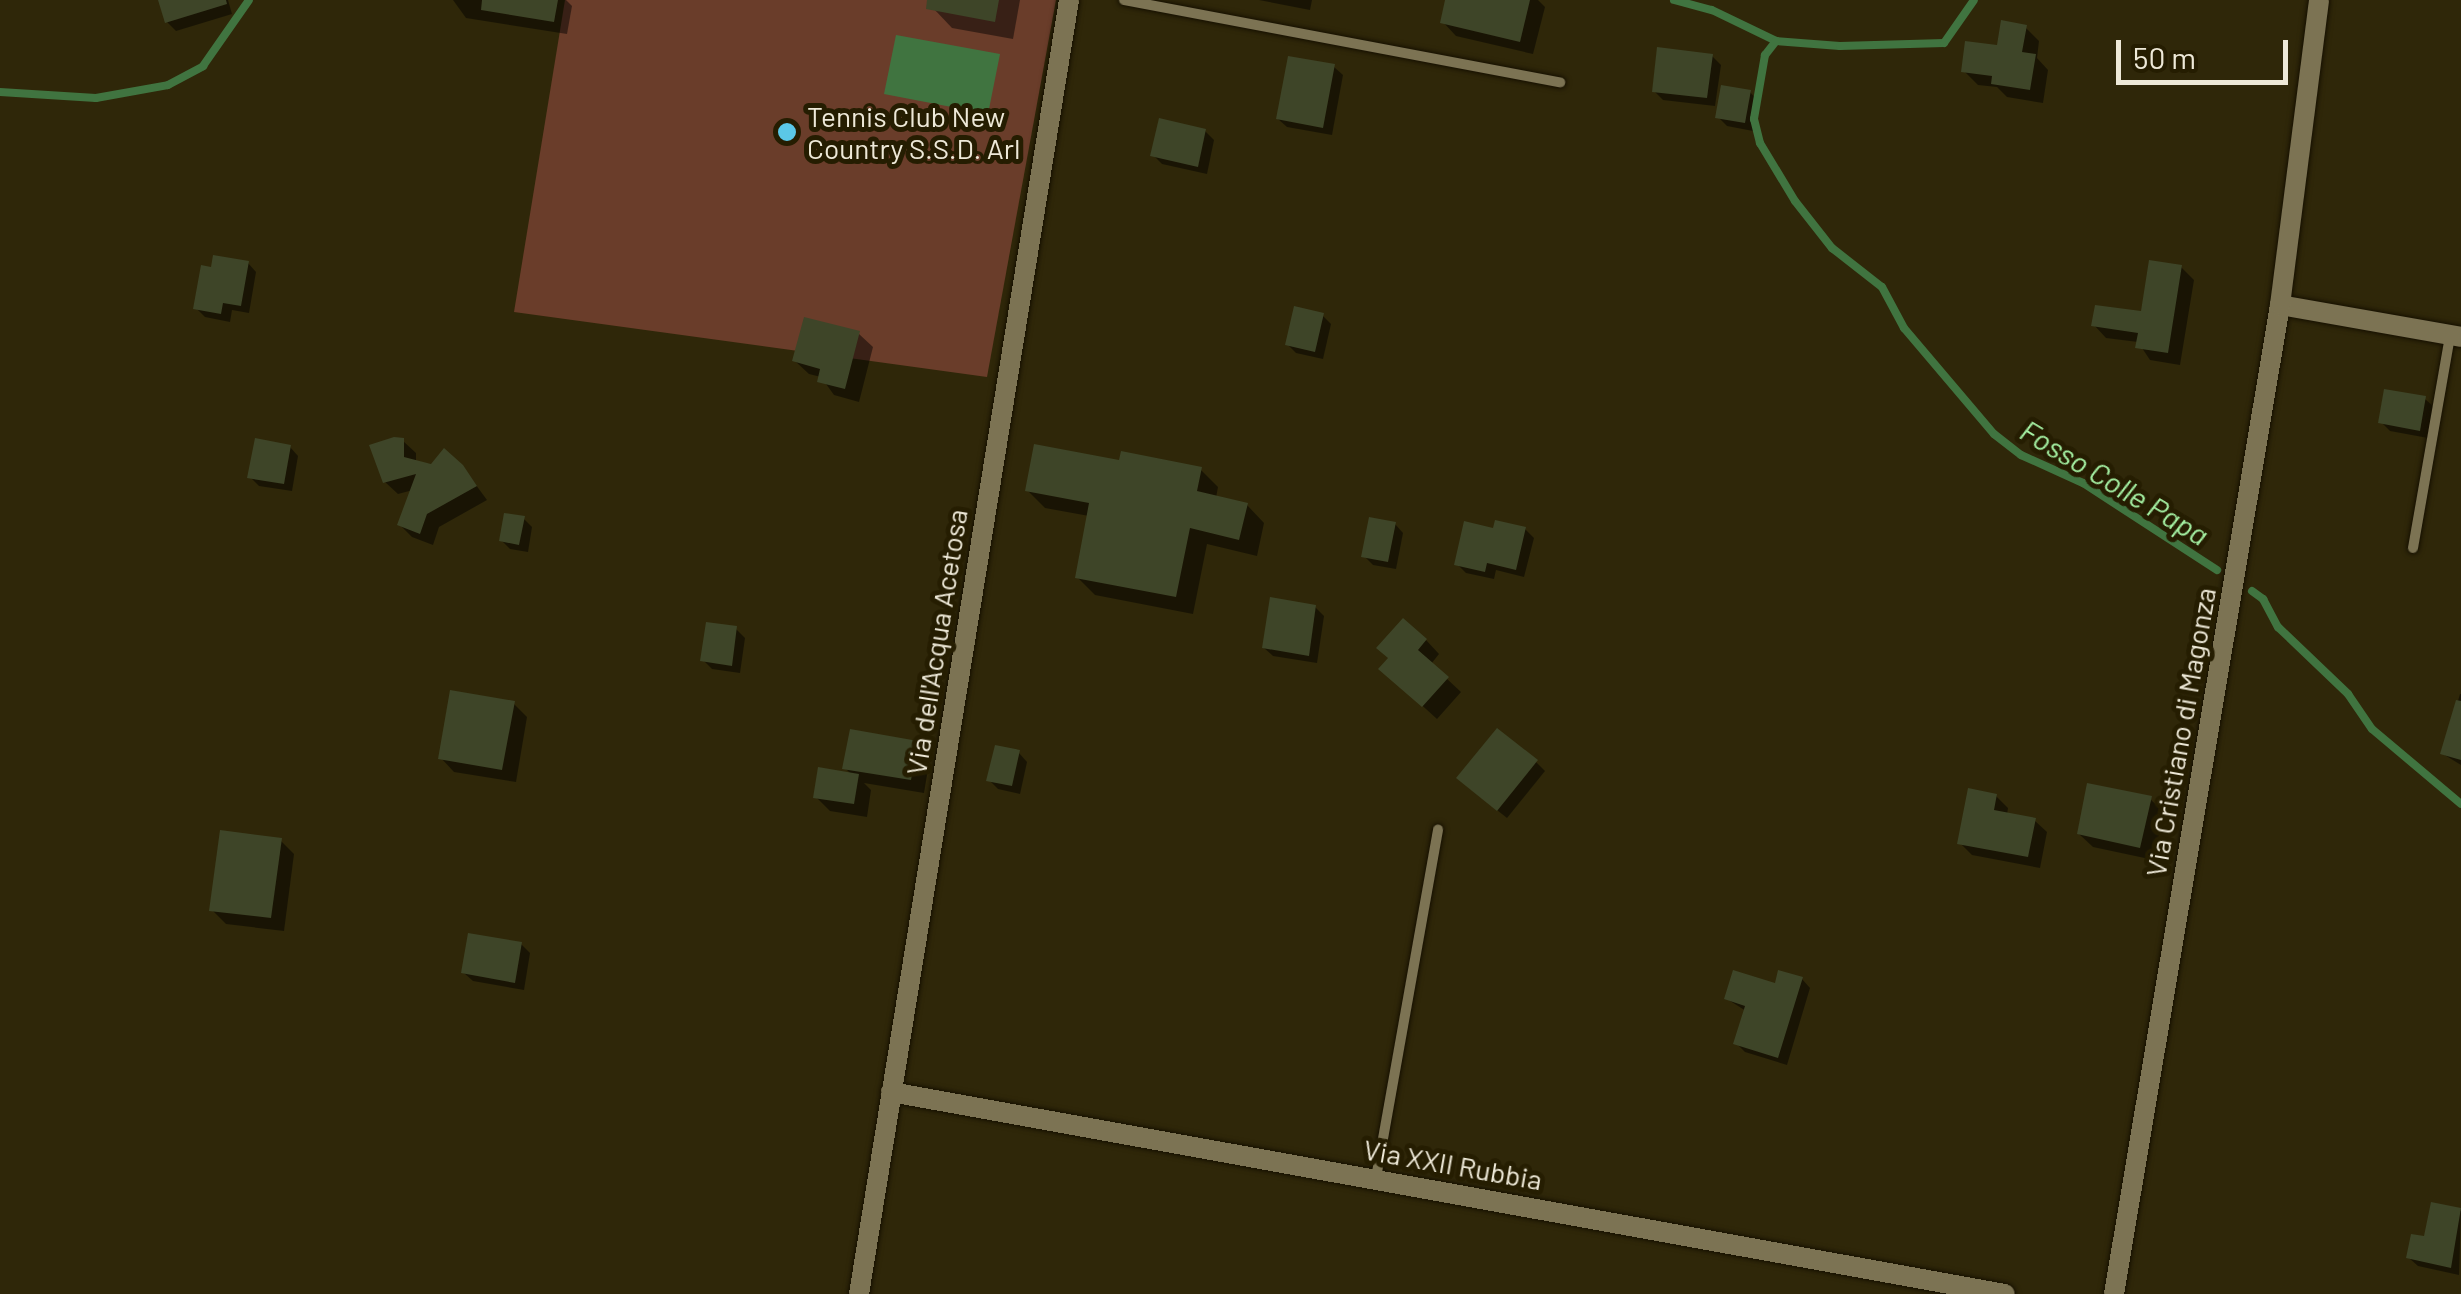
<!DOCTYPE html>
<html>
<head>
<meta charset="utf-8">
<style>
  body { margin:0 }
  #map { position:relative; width:2461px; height:1294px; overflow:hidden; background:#2f2709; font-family:Barlow,sans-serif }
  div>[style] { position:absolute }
  .green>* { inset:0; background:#6a3d2a }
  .water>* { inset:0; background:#407440 }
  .shadow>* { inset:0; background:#0007 }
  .stream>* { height:8px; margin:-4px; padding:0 4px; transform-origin:4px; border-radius:4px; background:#407440 }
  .building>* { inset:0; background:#3e4528 }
  .roads { filter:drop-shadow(0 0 2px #161000) drop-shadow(0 0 2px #161000) }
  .service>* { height:10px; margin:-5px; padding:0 5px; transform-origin:5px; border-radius:5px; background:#7c7353 }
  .minor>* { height:20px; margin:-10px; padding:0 10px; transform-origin:10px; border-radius:10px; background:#7c7353 }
  .dots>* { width:28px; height:28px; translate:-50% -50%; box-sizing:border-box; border:5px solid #251d01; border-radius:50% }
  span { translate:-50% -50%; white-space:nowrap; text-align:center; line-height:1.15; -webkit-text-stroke:10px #251d01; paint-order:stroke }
  .poi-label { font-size:28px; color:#eee9d8 }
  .left { translate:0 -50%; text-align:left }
  .street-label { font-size:28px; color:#eee9d8 }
  .water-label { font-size:30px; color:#a4f0a2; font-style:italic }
  .scale { position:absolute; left:2116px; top:40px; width:172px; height:45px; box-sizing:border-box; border:5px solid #eee9d8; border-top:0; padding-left:12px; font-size:30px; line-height:35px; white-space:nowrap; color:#eee9d8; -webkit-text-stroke:8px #251d01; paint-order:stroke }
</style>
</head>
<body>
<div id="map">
  <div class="green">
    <div style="clip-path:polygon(565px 0,1056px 0,987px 377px,514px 312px)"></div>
  </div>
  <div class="water">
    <div style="clip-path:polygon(896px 35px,1000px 54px,988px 114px,884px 94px)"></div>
  </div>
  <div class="shadow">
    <div style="clip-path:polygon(161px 0,228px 0,232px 14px,176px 31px,167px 22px)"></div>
    <div style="clip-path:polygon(453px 0,566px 0,572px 6px,567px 34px,466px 18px)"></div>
    <div style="clip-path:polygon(936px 0,1020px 0,1013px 39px,952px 28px,934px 9px)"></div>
    <div style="clip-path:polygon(1259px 0,1312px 0,1310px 10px)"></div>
    <div style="clip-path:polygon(1448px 0,1538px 0,1545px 7px,1533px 54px,1456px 36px,1443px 22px)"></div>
    <div style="clip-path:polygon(2025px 27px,2039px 41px,2037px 58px,2048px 70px,2043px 103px,2007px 97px,1997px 87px,1978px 85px,1964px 71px)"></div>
    <div style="clip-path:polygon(1712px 56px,1721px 65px,1715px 106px,1663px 100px,1654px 91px)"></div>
    <div style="clip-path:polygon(1334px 67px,1343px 75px,1332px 135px,1287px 127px,1278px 119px)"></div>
    <div style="clip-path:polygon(1750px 92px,1758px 101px,1753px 131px,1727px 126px,1718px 117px)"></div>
    <div style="clip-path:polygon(1205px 131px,1214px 140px,1207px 174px,1162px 164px,1153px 155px)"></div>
    <div style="clip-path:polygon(248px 263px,256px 272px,249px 313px,232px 310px,230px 322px,205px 317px,196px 308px)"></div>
    <div style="clip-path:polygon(2181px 267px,2194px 280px,2180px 365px,2150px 360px,2138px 342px,2106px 338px,2094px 325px,2143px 314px)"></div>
    <div style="clip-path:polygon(1323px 316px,1331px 324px,1323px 359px,1296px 353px,1287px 344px)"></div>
    <div style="clip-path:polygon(859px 334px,873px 347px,859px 402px,834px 395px,821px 377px,809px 374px,795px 361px)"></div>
    <div style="clip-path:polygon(2425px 399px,2434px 407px,2428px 438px,2390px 431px,2381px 422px)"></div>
    <div style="clip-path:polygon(403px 441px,416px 453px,416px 463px,462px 466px,487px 500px,439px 527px,433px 545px,412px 537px,400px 525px,413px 490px,398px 494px,385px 482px)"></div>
    <div style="clip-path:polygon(290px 447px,298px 456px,292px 491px,259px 486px,250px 477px)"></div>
    <div style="clip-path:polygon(1121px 463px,1200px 469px,1218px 487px,1216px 498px,1247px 505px,1264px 523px,1257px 556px,1207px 544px,1193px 614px,1095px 595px,1077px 577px,1089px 516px,1045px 508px,1027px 490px)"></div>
    <div style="clip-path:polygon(524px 519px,532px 527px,528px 552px,510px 549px,501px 540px)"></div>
    <div style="clip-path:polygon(1395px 524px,1403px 533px,1396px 569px,1373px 565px,1364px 556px)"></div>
    <div style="clip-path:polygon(1525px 529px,1534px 538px,1524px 577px,1496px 570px,1494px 579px,1466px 573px,1457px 564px,1495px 531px)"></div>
    <div style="clip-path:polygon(1315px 607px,1324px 616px,1317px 663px,1273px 656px,1264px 648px)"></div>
    <div style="clip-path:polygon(736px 629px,745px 638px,740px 673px,712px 669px,703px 660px)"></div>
    <div style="clip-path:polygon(1426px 640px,1439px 654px,1431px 664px,1461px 692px,1437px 719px,1382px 669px)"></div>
    <div style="clip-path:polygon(2460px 694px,2461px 694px,2461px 765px,2443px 754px)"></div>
    <div style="clip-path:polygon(513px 703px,527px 717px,516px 782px,454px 772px,441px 758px)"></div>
    <div style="clip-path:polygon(916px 743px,930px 757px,924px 793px,864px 783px,871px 790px,867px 817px,830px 811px,816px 797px,853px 776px,845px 768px)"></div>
    <div style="clip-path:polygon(1019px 753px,1027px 762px,1020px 794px,998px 789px,989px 780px)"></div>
    <div style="clip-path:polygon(1536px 762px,1545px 771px,1507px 818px,1468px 787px)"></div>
    <div style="clip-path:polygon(1996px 796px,2008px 808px,2007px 815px,2034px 820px,2047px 832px,2040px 868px,1972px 855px,1960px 843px)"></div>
    <div style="clip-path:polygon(2150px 799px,2164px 812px,2154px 860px,2093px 847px,2079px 834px)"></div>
    <div style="clip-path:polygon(280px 840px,294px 854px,284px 931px,226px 924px,212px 910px)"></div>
    <div style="clip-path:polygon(521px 944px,530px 953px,524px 990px,473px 981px,464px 973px)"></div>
    <div style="clip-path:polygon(1802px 979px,1810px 988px,1787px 1065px,1745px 1052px,1736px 1043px,1746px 1011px,1727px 999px)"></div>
    <div style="clip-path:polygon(2433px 1205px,2461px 1211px,2459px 1275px,2418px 1266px,2409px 1258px,2425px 1239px)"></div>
  </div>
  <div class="stream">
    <div style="left:1674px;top:0;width:39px;rotate:15deg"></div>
    <div style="left:1712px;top:10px;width:71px;rotate:25.8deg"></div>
    <div style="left:1776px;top:41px;width:64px;rotate:4.5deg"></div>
    <div style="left:1840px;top:46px;width:104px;rotate:-1.7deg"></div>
    <div style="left:1944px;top:43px;width:52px;rotate:-55.1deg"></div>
    <div style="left:1776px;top:41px;width:18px;rotate:128deg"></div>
    <div style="left:1765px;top:55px;width:65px;rotate:99.8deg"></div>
    <div style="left:1754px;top:119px;width:25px;rotate:76deg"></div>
    <div style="left:1760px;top:143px;width:68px;rotate:58.9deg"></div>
    <div style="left:1795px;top:201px;width:60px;rotate:51.8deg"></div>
    <div style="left:1832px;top:248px;width:63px;rotate:38deg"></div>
    <div style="left:1882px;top:287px;width:47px;rotate:61.8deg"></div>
    <div style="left:1904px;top:328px;width:139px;rotate:49.7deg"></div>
    <div style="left:1994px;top:434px;width:34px;rotate:38deg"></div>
    <div style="left:2021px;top:455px;width:68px;rotate:24.3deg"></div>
    <div style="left:2083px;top:483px;width:160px;rotate:33deg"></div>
    <div style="left:0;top:92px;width:96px;rotate:3.6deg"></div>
    <div style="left:96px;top:98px;width:73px;rotate:-10.2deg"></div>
    <div style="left:168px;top:85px;width:40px;rotate:-28deg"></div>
    <div style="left:203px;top:66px;width:80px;rotate:-55.1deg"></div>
    <div style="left:2252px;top:591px;width:14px;rotate:36deg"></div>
    <div style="left:2263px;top:599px;width:32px;rotate:62deg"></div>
    <div style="left:2278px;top:627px;width:97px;rotate:43.7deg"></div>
    <div style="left:2348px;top:694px;width:42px;rotate:55.6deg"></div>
    <div style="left:2372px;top:729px;width:116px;rotate:40.1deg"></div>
  </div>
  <div class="building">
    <div style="clip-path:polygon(158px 0,226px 0,227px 4px,165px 23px)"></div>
    <div style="clip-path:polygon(482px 0,558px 0,554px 22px,481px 10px)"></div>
    <div style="clip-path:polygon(927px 0,999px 0,995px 22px,926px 9px)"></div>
    <div style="clip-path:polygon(1445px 0,1530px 0,1520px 42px,1440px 23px)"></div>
    <div style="clip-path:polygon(2001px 20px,2027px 25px,2022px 52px,2036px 54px,2030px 90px,1991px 84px,1992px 76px,1961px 72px,1965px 41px,1997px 45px)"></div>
    <div style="clip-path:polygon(1657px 47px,1713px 54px,1707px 98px,1652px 92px)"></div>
    <div style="clip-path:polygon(1288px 56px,1335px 64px,1323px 128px,1276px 119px)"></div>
    <div style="clip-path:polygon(1721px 85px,1751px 90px,1745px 123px,1715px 118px)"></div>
    <div style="clip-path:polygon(1159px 118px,1206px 129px,1198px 167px,1150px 156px)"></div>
    <div style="clip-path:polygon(213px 255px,249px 261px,241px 306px,223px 303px,221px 314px,193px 309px,201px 265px,211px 267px)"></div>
    <div style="clip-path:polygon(2149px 260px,2182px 265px,2168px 353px,2135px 348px,2138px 333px,2091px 326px,2095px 305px,2141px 311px)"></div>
    <div style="clip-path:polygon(1294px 306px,1324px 313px,1315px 352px,1285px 345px)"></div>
    <div style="clip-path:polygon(804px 317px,860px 331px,845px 389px,817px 382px,820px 369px,792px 361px)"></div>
    <div style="clip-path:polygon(2384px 389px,2426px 396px,2420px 431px,2378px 423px)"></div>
    <div style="clip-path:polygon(394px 437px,404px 438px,404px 457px,431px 464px,444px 448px,463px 465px,477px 486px,427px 514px,420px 534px,397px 525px,416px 474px,383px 483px,369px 445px)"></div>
    <div style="clip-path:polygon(255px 438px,291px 445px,284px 484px,247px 478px)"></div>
    <div style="clip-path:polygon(1034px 444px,1119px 460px,1121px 451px,1202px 467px,1197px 491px,1248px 503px,1239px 540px,1190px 528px,1176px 597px,1075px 578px,1089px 503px,1025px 491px)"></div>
    <div style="clip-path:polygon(504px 513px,525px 516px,519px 545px,499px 541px)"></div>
    <div style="clip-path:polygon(1369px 517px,1396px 522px,1388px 562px,1361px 557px)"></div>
    <div style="clip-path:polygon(1495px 520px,1526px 527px,1516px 570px,1487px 563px,1485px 572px,1454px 565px,1464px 521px,1493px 528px)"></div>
    <div style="clip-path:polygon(1270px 597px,1316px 605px,1309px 656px,1262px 648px)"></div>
    <div style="clip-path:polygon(1403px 618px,1427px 639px,1418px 650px,1449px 677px,1422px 707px,1378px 669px,1388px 658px,1376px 648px)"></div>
    <div style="clip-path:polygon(706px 622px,737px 626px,732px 666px,700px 661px)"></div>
    <div style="clip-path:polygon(450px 690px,515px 701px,502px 770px,438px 759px)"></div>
    <div style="clip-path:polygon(2456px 700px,2461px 701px,2461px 760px,2440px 754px)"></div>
    <div style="clip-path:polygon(1497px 728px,1538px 760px,1497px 811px,1456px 778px)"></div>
    <div style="clip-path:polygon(850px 729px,918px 741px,911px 780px,842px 769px)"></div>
    <div style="clip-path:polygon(995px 745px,1020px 750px,1012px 786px,986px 781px)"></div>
    <div style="clip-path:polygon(818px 767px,859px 774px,854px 804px,813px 798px)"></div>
    <div style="clip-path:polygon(2087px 783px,2152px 796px,2140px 848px,2077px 834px)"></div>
    <div style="clip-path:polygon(1968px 788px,1997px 794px,1994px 810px,2036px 818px,2028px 857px,1957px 844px)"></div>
    <div style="clip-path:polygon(220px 830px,282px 838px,271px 918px,209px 911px)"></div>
    <div style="clip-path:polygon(468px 933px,522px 942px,515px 983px,461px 973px)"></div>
    <div style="clip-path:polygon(1733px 970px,1775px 983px,1778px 970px,1803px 977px,1778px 1058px,1733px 1044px,1745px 1006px,1724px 999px)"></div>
    <div style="clip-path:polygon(2431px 1202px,2461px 1208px,2451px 1268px,2406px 1258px,2411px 1234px,2424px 1236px)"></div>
  </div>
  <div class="roads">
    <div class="service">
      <div style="left:1124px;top:0;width:444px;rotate:10.7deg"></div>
      <div style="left:2413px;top:548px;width:216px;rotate:-80.1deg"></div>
      <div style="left:1376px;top:1178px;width:354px;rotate:-79.9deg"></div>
    </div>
    <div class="minor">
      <div style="left:2280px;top:305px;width:184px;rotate:10deg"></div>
      <div style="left:891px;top:1092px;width:1132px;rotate:10.28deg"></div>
      <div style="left:859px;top:1294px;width:1311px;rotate:-80.78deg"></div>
      <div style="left:2114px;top:1294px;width:1003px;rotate:-80.47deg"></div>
      <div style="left:2280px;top:305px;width:307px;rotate:-82.7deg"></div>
    </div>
  </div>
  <div class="dots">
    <div style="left:787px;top:132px;background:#5bc8e7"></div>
  </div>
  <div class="poi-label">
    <span class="left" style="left:807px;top:132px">Tennis Club New<br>Country S.S.D. Arl</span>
  </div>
  <div class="street-label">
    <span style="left:936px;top:642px;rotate:-81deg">Via dell'Acqua Acetosa</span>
    <span style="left:2180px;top:732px;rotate:-80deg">Via Cristiano di Magonza</span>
    <span style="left:1453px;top:1164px;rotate:10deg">Via XXII Rubbia</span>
  </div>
  <div class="water-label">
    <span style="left:2115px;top:482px;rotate:31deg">Fosso Colle Papa</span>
  </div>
  <div class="scale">50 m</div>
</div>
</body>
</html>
